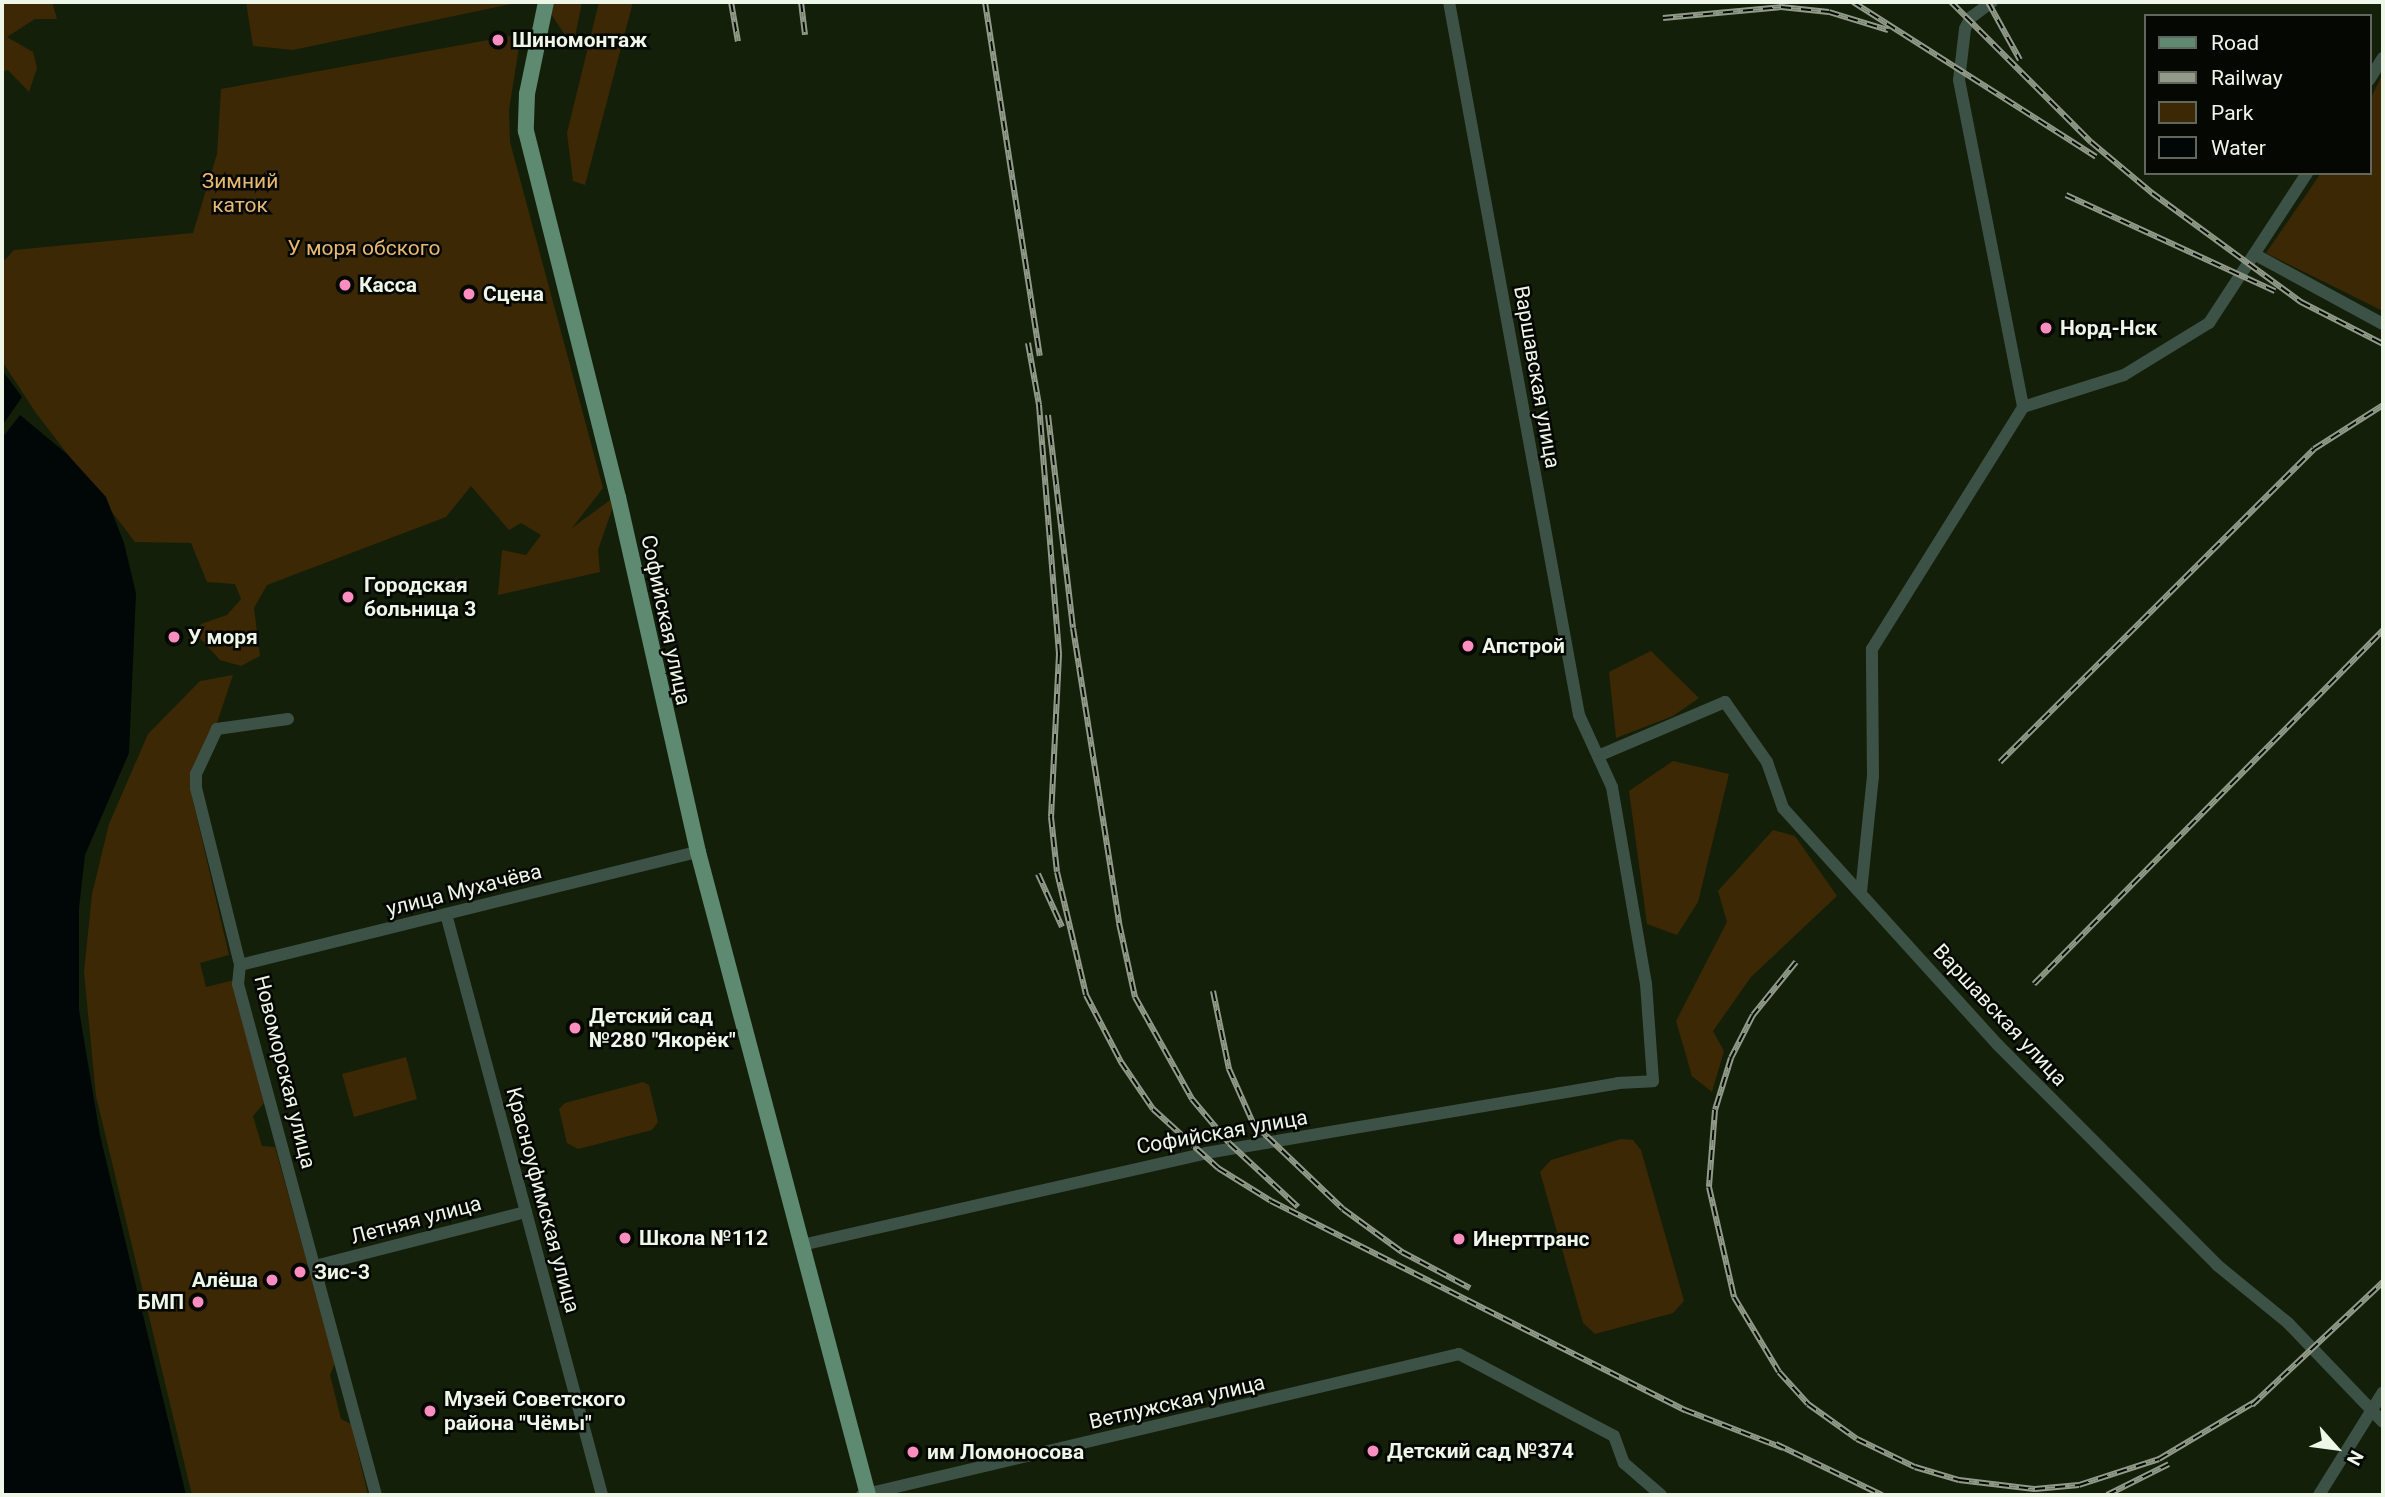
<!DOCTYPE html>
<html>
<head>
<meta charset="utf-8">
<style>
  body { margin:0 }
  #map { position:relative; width:2385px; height:1497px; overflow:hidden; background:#141f09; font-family:Roboto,sans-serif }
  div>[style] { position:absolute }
  .green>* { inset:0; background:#3c2805 }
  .water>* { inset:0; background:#000706 }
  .minor>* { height:12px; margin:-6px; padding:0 6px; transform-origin:6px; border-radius:6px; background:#3d5246 }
  .major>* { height:16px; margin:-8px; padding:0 8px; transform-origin:8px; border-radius:8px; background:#5d8a71 }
  .rail>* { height:6px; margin-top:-3px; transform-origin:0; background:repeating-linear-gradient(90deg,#040702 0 10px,#929b8a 0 20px); box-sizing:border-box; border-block:2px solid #929b8a }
  .dots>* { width:19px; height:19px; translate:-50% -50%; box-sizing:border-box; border:4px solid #040702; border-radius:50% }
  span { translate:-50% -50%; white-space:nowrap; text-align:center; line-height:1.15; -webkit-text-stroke:5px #040702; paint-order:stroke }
  .poi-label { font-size:21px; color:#eef6e8; font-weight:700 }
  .left { translate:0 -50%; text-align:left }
  .right { translate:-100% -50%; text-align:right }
  .park-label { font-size:21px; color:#e7b871 }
  .street-label { font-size:21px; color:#eef6e8 }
  .frame { position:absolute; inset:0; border:4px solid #eef6e8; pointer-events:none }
  .legend { position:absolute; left:2144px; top:14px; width:228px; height:161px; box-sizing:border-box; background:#040702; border:2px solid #62675e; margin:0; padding:9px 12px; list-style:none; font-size:21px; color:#eef6e8 }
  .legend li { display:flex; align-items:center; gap:14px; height:35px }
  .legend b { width:35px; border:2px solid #62675e }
  .north { position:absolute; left:2301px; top:1413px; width:70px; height:70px; -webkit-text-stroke:5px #040702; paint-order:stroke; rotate:118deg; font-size:19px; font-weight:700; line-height:28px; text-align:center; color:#eef6e8 }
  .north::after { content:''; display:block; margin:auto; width:24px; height:32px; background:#eef6e8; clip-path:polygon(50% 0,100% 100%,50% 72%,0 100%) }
</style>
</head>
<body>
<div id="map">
  <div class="green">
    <div style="clip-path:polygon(2px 2px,52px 2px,57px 19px,35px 19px,7px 37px,33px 52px,37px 68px,29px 92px,8px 70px,2px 72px)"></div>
    <div style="clip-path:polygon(246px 2px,521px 2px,293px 50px,253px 46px)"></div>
    <div style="clip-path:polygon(554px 2px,582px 2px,573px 47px,551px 14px)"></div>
    <div style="clip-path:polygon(599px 2px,633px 2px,585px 185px,573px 181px,567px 133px)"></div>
    <div style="clip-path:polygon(521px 34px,509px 110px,510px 142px,603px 488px,572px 528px,617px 495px,598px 550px,600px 572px,498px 595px,502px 550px,526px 555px,541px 535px,521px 523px,509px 530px,471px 486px,446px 517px,267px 585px,254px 608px,260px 656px,241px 666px,220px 660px,197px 635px,201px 624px,227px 615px,241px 599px,235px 584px,207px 582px,191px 543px,135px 542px,36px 413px,2px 361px,2px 263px,14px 250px,193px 233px,217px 154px,221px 89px)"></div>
    <div style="clip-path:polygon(2383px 73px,2383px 311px,2266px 253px,2321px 173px,2369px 173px,2369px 102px)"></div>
    <div style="clip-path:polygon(1651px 651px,1699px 698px,1673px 716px,1616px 738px,1609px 672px)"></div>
    <div style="clip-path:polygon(233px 675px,192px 797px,229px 955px,200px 963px,206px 987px,235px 980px,264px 1103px,253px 1116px,262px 1146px,275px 1147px,335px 1363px,330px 1375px,341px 1419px,351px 1424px,368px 1495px,192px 1495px,96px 1096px,84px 972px,92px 894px,109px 824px,148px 734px,200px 681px)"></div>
    <div style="clip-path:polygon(1673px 761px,1729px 774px,1698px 902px,1677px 935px,1647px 924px,1629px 791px)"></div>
    <div style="clip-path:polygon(1773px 830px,1795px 836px,1837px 896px,1751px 977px,1713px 1031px,1724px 1051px,1712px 1092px,1692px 1076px,1676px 1021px,1727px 922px,1718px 891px)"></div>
    <div style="clip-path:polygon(406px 1057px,417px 1099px,354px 1117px,342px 1074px)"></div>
    <div style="clip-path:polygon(643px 1082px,649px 1085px,658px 1122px,652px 1130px,578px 1149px,567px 1143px,559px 1109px,565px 1103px)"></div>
    <div style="clip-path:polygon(1621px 1139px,1633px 1140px,1641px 1150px,1684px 1301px,1673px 1313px,1595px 1334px,1583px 1323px,1540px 1172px,1551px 1160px)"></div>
  </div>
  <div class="water">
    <div style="clip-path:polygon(2px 370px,22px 397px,2px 426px)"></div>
    <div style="clip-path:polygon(20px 415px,67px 454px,106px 497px,124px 543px,136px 593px,129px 753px,85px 855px,79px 908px,79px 1010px,100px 1135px,186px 1495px,2px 1495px,2px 438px)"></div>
  </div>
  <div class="minor">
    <div style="left:1992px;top:2px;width:26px;rotate:144deg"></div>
    <div style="left:1971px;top:17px;width:13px;rotate:117deg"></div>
    <div style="left:1965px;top:29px;width:51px;rotate:96.7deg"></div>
    <div style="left:1959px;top:80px;width:333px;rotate:78.9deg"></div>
    <div style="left:2369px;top:80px;width:26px;rotate:-58deg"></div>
    <div style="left:2254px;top:254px;width:147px;rotate:28.5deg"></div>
    <div style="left:288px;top:719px;width:72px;rotate:172deg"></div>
    <div style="left:217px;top:729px;width:50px;rotate:115deg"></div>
    <div style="left:196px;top:774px;width:14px;rotate:90deg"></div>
    <div style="left:196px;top:788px;width:182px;rotate:76deg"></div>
    <div style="left:240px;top:965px;width:19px;rotate:96deg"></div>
    <div style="left:238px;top:984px;width:529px;rotate:74.89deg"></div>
    <div style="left:1598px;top:756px;width:138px;rotate:-23deg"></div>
    <div style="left:1725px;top:702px;width:73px;rotate:55deg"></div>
    <div style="left:1767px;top:762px;width:49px;rotate:70.8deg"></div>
    <div style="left:1783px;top:808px;width:320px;rotate:47.8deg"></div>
    <div style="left:1998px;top:1045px;width:310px;rotate:45.1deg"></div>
    <div style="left:2217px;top:1265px;width:92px;rotate:39.2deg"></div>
    <div style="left:2288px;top:1323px;width:137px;rotate:46.2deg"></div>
    <div style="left:1861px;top:892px;width:117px;rotate:-84.1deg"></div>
    <div style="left:1873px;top:776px;width:127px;rotate:-90.5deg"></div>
    <div style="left:1872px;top:649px;width:285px;rotate:-58deg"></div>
    <div style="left:2023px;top:407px;width:106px;rotate:-17.6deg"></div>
    <div style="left:2124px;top:375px;width:100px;rotate:-31.5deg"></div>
    <div style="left:2209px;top:323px;width:179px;rotate:-56.8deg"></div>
    <div style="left:446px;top:914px;width:602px;rotate:74.97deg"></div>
    <div style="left:240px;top:965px;width:472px;rotate:-13.9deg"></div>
    <div style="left:802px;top:1245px;width:414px;rotate:-12.8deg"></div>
    <div style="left:1206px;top:1153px;width:418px;rotate:-9.6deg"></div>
    <div style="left:1618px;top:1083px;width:35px;rotate:-3deg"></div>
    <div style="left:1653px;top:1081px;width:97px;rotate:-94.1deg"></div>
    <div style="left:1646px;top:984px;width:200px;rotate:-99.8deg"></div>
    <div style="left:1612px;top:787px;width:79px;rotate:-114.6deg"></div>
    <div style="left:1579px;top:715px;width:725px;rotate:-100.33deg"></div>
    <div style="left:315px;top:1266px;width:218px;rotate:-14.4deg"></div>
    <div style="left:862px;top:1495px;width:613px;rotate:-13.29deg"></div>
    <div style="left:1459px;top:1354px;width:175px;rotate:27.9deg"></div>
    <div style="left:1614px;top:1436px;width:29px;rotate:70deg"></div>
    <div style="left:1624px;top:1463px;width:49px;rotate:40.9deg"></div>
    <div style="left:2319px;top:1495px;width:121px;rotate:-58.1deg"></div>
  </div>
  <div class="major">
    <div style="left:546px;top:2px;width:94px;rotate:101.7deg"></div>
    <div style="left:527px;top:94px;width:37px;rotate:92deg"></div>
    <div style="left:526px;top:131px;width:377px;rotate:75.9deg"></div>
    <div style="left:618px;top:497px;width:364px;rotate:77.3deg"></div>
    <div style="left:698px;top:852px;width:665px;rotate:75.19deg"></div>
  </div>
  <div class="rail">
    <div style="left:731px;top:2px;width:40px;rotate:80deg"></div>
    <div style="left:801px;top:2px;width:33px;rotate:83deg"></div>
    <div style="left:985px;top:2px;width:358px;rotate:81.2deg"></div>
    <div style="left:1853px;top:2px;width:288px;rotate:32.5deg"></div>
    <div style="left:1951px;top:2px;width:198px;rotate:45deg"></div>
    <div style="left:2091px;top:142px;width:80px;rotate:39.9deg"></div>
    <div style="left:2152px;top:193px;width:185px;rotate:36.2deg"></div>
    <div style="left:2301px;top:302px;width:92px;rotate:27.1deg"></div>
    <div style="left:1988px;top:2px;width:66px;rotate:61.1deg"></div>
    <div style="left:1663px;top:18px;width:119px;rotate:-5.3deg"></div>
    <div style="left:1781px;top:7px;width:48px;rotate:5.9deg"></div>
    <div style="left:1829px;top:12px;width:62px;rotate:17deg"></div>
    <div style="left:2066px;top:195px;width:230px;rotate:24.7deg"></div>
    <div style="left:1028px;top:343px;width:63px;rotate:79.9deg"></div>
    <div style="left:1039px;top:405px;width:250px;rotate:85.4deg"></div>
    <div style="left:1059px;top:654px;width:163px;rotate:92.8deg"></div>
    <div style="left:1051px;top:817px;width:55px;rotate:83.8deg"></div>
    <div style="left:1057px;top:872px;width:126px;rotate:76.7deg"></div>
    <div style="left:1086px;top:995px;width:76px;rotate:62.4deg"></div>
    <div style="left:1121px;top:1062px;width:57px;rotate:55.8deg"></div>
    <div style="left:1153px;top:1109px;width:88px;rotate:42.2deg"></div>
    <div style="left:1218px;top:1168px;width:62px;rotate:31.9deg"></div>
    <div style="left:1271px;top:1201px;width:464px;rotate:26.8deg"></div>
    <div style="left:1685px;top:1410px;width:105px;rotate:21.2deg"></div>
    <div style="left:1048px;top:415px;width:214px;rotate:83.3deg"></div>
    <div style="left:1073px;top:628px;width:299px;rotate:81.1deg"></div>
    <div style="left:1119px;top:923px;width:76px;rotate:77.8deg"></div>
    <div style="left:1135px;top:997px;width:117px;rotate:60.8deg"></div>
    <div style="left:1192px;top:1099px;width:57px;rotate:49.9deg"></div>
    <div style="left:1229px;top:1143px;width:94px;rotate:42.8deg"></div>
    <div style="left:2000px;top:762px;width:443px;rotate:-44.9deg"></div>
    <div style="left:2314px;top:449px;width:82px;rotate:-32.5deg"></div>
    <div style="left:1038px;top:874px;width:58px;rotate:65.6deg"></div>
    <div style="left:1796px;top:962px;width:68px;rotate:129.1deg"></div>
    <div style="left:1753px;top:1015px;width:48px;rotate:117.1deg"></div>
    <div style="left:1731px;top:1058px;width:54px;rotate:107.1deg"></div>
    <div style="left:1715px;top:1110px;width:77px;rotate:94.5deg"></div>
    <div style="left:1709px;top:1187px;width:113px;rotate:77.2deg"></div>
    <div style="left:1734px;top:1297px;width:87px;rotate:59deg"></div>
    <div style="left:1779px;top:1372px;width:43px;rotate:47.8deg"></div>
    <div style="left:1808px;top:1404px;width:60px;rotate:35.5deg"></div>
    <div style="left:1857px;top:1439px;width:64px;rotate:25.8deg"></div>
    <div style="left:1915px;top:1467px;width:46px;rotate:16.5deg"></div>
    <div style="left:1959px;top:1480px;width:77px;rotate:6.8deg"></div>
    <div style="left:2035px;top:1489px;width:44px;rotate:-5.2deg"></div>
    <div style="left:2079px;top:1485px;width:84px;rotate:-18deg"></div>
    <div style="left:2159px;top:1459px;width:115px;rotate:-30.8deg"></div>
    <div style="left:2034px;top:984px;width:497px;rotate:-45.4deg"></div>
    <div style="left:1213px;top:991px;width:80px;rotate:78.4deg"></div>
    <div style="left:1229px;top:1069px;width:59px;rotate:66deg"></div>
    <div style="left:1253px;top:1123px;width:124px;rotate:43.7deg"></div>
    <div style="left:1343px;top:1209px;width:73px;rotate:36.1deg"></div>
    <div style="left:1402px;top:1252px;width:77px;rotate:27.9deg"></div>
    <div style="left:2252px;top:1405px;width:180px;rotate:-43.2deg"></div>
    <div style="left:1776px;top:1444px;width:118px;rotate:25.7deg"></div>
    <div style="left:2107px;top:1495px;width:69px;rotate:-26.6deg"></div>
  </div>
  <div class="dots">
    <div style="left:498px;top:40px;background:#fd8ebf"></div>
    <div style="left:345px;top:285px;background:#fd8ebf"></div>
    <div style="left:469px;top:294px;background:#fd8ebf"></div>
    <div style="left:2046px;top:328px;background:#fd8ebf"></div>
    <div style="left:348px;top:597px;background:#fd8ebf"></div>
    <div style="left:174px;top:637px;background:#fd8ebf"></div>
    <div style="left:1468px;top:646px;background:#fd8ebf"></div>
    <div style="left:575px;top:1028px;background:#fd8ebf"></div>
    <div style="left:625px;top:1238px;background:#fd8ebf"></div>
    <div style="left:1459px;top:1239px;background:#fd8ebf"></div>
    <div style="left:300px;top:1272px;background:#fd8ebf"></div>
    <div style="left:272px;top:1280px;background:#fd8ebf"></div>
    <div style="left:198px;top:1302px;background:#fd8ebf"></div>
    <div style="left:430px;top:1411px;background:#fd8ebf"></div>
    <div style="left:1373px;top:1451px;background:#fd8ebf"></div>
    <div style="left:913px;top:1452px;background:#fd8ebf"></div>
  </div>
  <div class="poi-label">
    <span class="left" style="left:512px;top:40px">Шиномонтаж</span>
    <span class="left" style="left:359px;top:285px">Касса</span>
    <span class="left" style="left:483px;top:294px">Сцена</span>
    <span class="left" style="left:2060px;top:328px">Норд-Нск</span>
    <span class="left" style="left:364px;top:597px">Городская<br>больница 3</span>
    <span class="left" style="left:188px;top:637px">У моря</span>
    <span class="left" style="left:1482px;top:646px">Апстрой</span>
    <span class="left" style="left:589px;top:1028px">Детский сад<br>№280 "Якорёк"</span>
    <span class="left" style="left:639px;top:1238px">Школа №112</span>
    <span class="left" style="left:1473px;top:1239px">Инерттранс</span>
    <span class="left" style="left:314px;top:1272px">Зис-3</span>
    <span class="right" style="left:258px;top:1280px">Алёша</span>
    <span class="right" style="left:184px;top:1302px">БМП</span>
    <span class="left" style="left:444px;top:1411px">Музей Советского<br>района "Чёмы"</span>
    <span class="left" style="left:1387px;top:1451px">Детский сад №374</span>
    <span class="left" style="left:927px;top:1452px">им Ломоносова</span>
  </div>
  <div class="park-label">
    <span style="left:240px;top:193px">Зимний<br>каток</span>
    <span style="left:364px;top:248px">У моря обского</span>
  </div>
  <div class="street-label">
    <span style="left:1537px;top:377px;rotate:80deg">Варшавская улица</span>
    <span style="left:666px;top:620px;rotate:78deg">Софийская улица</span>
    <span style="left:464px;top:890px;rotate:-14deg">улица Мухачёва</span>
    <span style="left:2000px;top:1015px;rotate:47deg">Варшавская улица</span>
    <span style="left:285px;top:1072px;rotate:76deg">Новоморская улица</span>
    <span style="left:1222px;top:1132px;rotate:-10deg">Софийская улица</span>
    <span style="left:543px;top:1200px;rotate:75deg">Красноуфимская улица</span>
    <span style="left:416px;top:1220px;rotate:-15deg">Летняя улица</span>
    <span style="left:1177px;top:1402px;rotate:-13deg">Ветлужская улица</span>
  </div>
  <div class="frame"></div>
  <ul class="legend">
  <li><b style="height:9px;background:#5d8a71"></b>Road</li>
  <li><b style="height:9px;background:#929b8a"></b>Railway</li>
  <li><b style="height:19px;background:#3c2805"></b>Park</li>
  <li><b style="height:19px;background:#000706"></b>Water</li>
  </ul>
  <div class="north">N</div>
</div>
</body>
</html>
